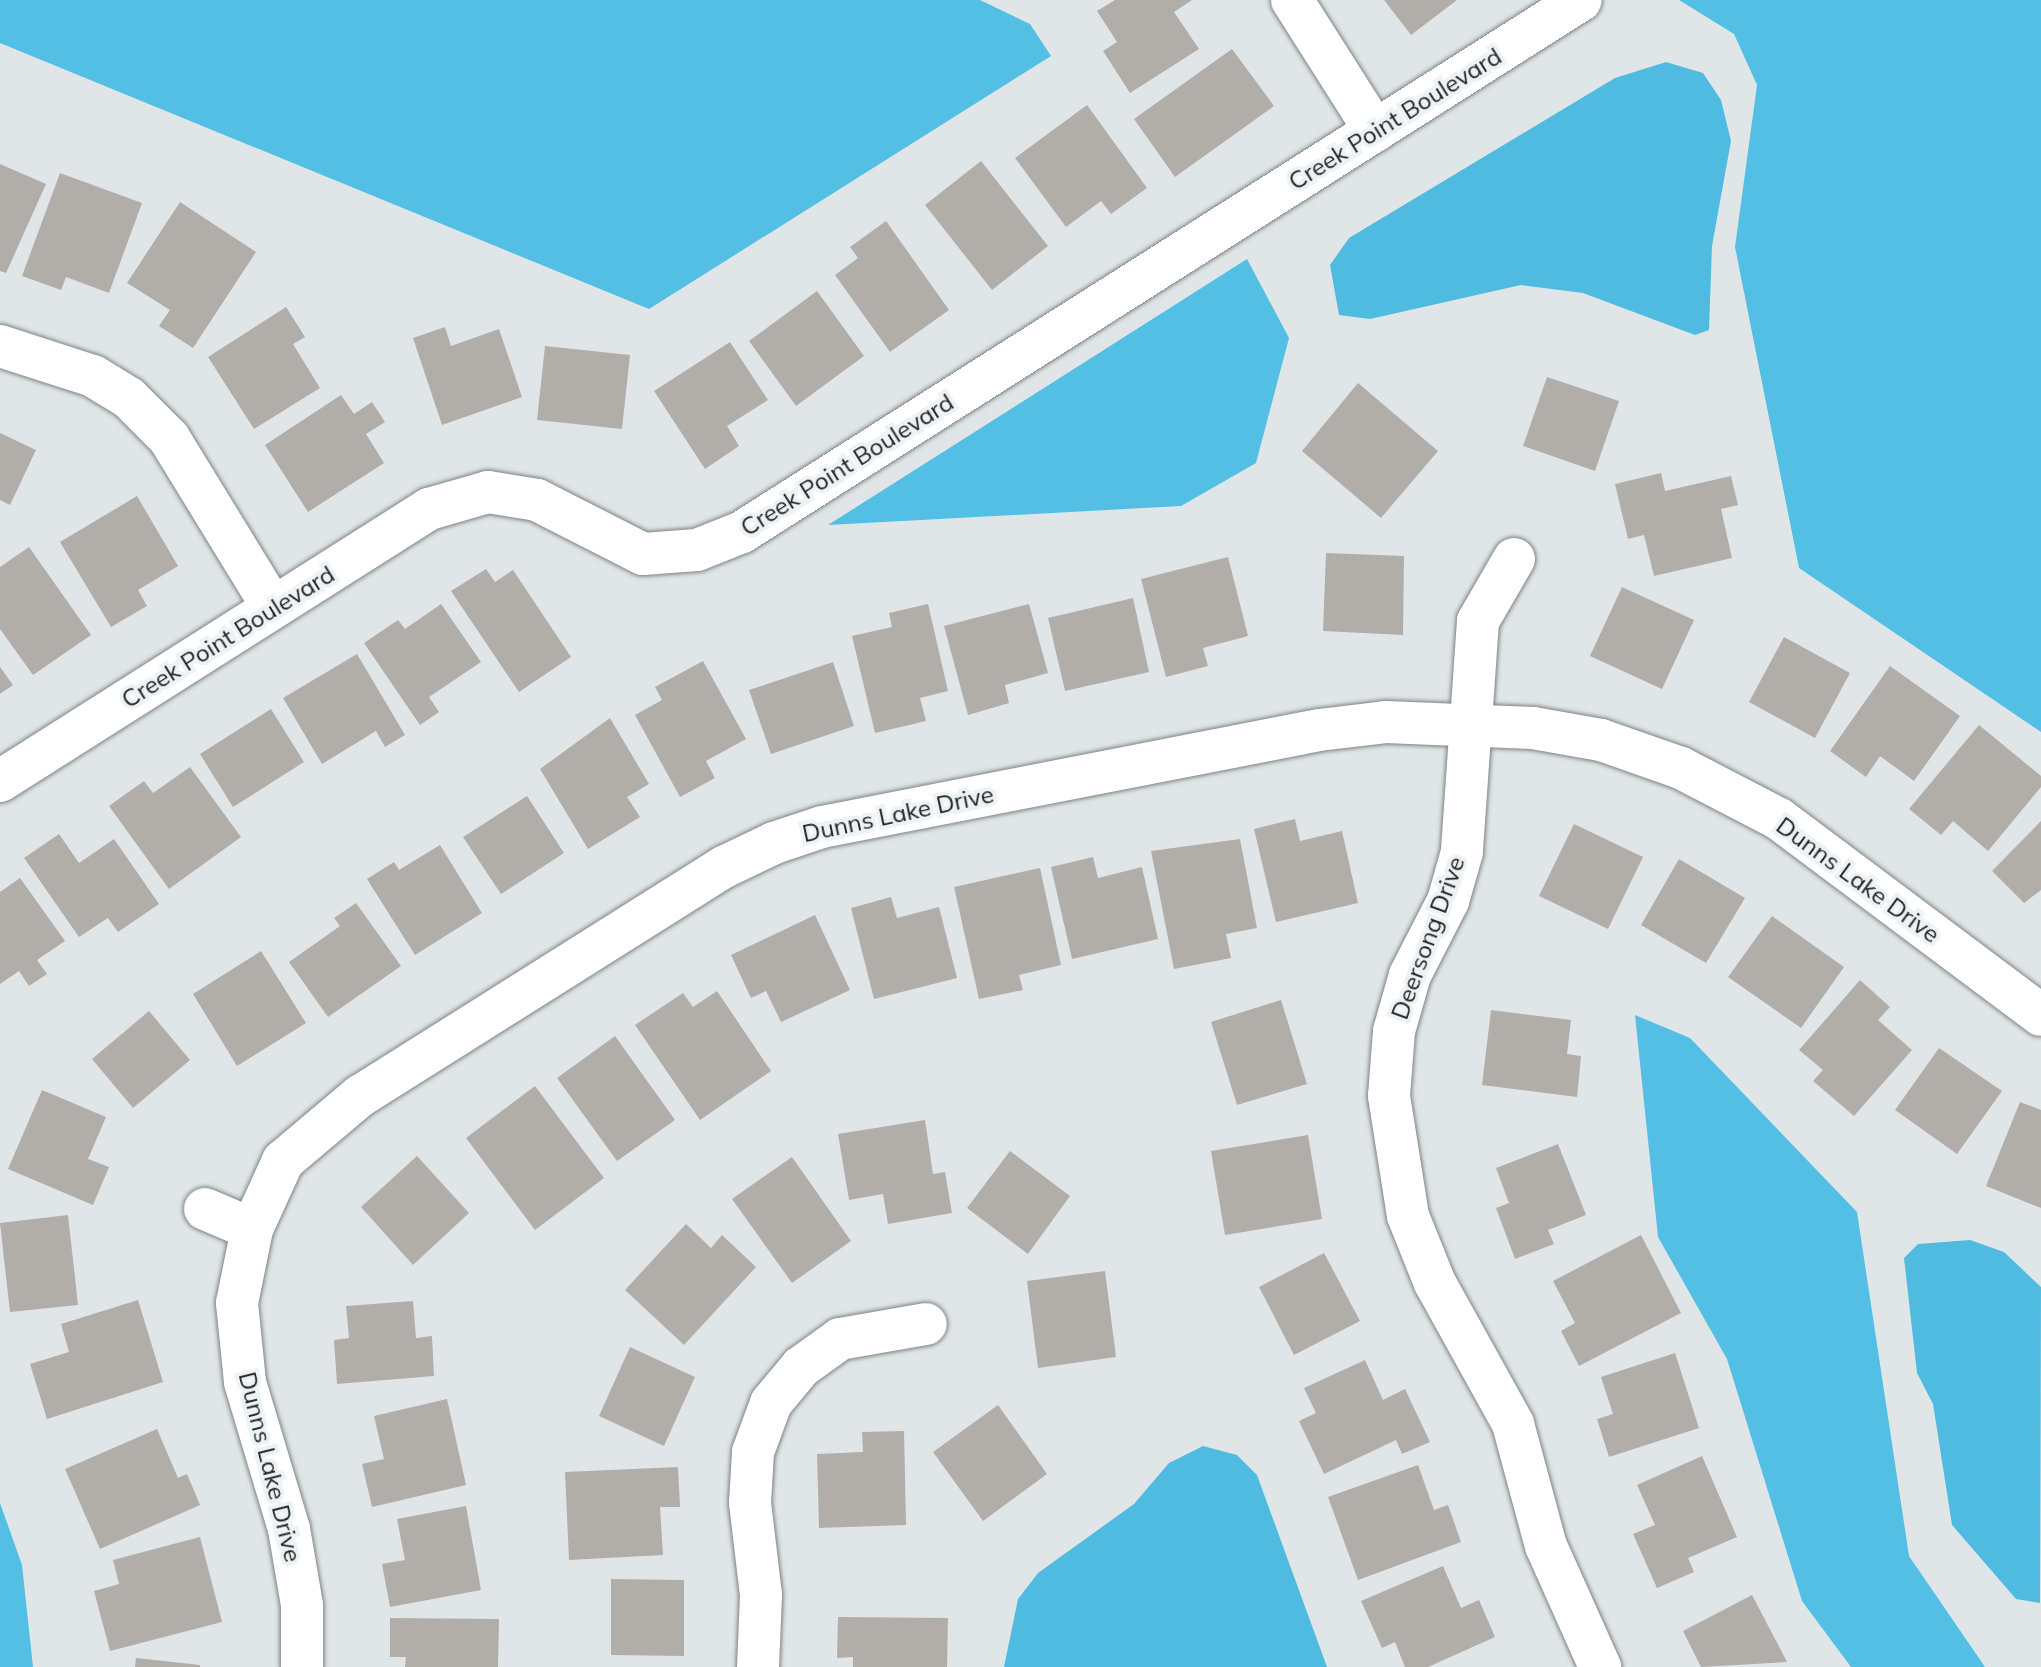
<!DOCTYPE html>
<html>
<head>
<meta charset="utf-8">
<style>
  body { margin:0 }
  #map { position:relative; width:2041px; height:1667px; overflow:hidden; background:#e0e6e8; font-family:Mulish,sans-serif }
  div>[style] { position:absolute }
  .forest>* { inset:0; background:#53bfe4 }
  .water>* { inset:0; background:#4fbbe0 }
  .building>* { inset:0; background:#b1ada9 }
  .roads { filter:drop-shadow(0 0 2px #7e8385) drop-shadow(0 0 2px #7e8385) }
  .minor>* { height:42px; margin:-21px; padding:0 21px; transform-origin:21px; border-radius:21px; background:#fff }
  span { translate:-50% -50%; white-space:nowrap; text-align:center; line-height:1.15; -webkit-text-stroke:8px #edf3f5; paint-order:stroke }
  .street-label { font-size:24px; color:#1f2122 }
</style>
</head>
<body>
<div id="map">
  <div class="forest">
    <div style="clip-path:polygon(0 0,980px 0,1030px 24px,1051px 56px,649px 309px,0 43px)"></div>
    <div style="clip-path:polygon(1679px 0,2041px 0,2041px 732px,1799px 568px,1735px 247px,1757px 85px,1734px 34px)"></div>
    <div style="clip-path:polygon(1247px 259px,1289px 338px,1256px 463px,1181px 506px,828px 525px)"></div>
    <div style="clip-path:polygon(1635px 1015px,1690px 1038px,1857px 1212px,1909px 1556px,1985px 1667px,1851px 1667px,1802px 1601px,1727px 1359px,1658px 1237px)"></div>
    <div style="clip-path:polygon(0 1503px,22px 1565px,33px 1667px,0 1667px)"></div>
  </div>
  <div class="water">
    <div style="clip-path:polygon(1666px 62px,1703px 73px,1721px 100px,1731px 141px,1712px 246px,1709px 330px,1695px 335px,1583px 293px,1521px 285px,1370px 319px,1339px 315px,1330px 265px,1349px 238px,1615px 78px)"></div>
    <div style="clip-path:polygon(1970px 1240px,2004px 1252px,2041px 1287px,2040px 1603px,2016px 1599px,1952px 1525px,1933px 1404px,1917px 1373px,1904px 1258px,1918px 1244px)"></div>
    <div style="clip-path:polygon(1203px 1446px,1237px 1455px,1257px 1475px,1327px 1667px,1004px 1667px,1018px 1599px,1038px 1573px,1134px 1504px,1169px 1463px)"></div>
  </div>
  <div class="building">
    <div style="clip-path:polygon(1115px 0,1192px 0,1174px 12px,1199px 49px,1130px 93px,1103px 51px,1117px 42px,1097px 11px)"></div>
    <div style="clip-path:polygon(1384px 0,1457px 0,1411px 35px)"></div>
    <div style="clip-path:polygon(1232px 49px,1274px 106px,1175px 177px,1134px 119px)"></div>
    <div style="clip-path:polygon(1087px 105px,1147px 188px,1111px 214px,1101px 201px,1066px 227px,1015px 158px)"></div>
    <div style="clip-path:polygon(981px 161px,1048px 246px,992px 290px,925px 205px)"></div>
    <div style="clip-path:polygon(0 164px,46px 184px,6px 273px,0 271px)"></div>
    <div style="clip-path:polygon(60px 173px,142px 203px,109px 293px,66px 277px,61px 290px,22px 276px)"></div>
    <div style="clip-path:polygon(180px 202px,256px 252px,193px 348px,159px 326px,170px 310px,127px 283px)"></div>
    <div style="clip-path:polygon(886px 221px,949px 310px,890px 352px,835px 275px,858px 258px,850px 247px)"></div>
    <div style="clip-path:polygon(817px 291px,864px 356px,796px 406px,749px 341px)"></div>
    <div style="clip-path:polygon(286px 307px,305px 337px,293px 344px,320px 388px,254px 429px,208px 357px)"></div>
    <div style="clip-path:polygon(445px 327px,451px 346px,499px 329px,522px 397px,442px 425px,413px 338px)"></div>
    <div style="clip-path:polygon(730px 342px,768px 400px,727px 426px,739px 446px,705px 469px,654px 391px)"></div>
    <div style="clip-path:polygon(545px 346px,630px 355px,622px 429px,537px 420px)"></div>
    <div style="clip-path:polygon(1547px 377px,1619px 401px,1595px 471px,1523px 446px)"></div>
    <div style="clip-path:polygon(1358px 383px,1438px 451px,1381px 518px,1302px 451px)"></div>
    <div style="clip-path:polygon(341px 395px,354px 414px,372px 402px,385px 422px,366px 434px,384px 463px,308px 512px,265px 445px)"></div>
    <div style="clip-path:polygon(0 433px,36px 450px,10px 505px,0 500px)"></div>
    <div style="clip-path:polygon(1661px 473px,1665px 491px,1731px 476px,1738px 505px,1721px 509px,1732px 558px,1654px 576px,1644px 535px,1628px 539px,1615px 484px)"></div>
    <div style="clip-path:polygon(137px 496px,178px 566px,138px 590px,147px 606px,111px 627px,60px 542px)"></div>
    <div style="clip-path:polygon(29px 547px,91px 635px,33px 675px,0 629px,0 567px)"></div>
    <div style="clip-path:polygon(1326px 553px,1404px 556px,1403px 635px,1323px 631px)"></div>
    <div style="clip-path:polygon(1228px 557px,1248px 636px,1203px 648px,1208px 666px,1166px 677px,1141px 579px)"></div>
    <div style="clip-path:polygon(486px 569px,495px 582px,513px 570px,571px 657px,519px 692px,451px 591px)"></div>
    <div style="clip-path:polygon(1622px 587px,1694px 620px,1662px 689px,1590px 656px)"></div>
    <div style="clip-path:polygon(1133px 598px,1149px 672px,1065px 691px,1048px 618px)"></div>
    <div style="clip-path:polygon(441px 604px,481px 662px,429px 697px,439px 712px,420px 725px,364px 643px,398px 620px,405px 629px)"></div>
    <div style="clip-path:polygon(928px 604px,948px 691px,920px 698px,926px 721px,875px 733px,852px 636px,892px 627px,889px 613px)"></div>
    <div style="clip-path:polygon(1029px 604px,1048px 673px,1005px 685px,1009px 703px,968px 715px,944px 626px)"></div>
    <div style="clip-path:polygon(1784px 637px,1850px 673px,1815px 738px,1749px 702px)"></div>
    <div style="clip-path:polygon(357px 654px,405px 735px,385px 747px,376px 731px,322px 764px,283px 698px)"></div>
    <div style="clip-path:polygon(703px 661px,746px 739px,706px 761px,715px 778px,680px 797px,635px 715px,662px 700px,655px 687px)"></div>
    <div style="clip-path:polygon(833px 662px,854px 726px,771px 754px,749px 690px)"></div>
    <div style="clip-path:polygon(1890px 666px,1960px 716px,1914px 781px,1880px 756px,1866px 777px,1830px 751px)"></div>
    <div style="clip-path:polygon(0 667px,13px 685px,0 694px)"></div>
    <div style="clip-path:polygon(271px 709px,304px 762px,233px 807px,200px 754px)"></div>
    <div style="clip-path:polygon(610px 718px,649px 784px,627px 797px,640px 817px,588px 849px,540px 769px)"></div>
    <div style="clip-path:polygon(1979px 725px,2041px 776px,2041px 787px,1988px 851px,1953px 821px,1941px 835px,1909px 809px)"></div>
    <div style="clip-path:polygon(190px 767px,241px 837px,169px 889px,109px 806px,144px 781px,153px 793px)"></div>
    <div style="clip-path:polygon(527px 796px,564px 853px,501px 894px,463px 837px)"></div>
    <div style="clip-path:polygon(1295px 819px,1300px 841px,1342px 831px,1358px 903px,1276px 922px,1254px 829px)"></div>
    <div style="clip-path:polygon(2041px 821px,2041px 890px,2024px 903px,1992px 871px)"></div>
    <div style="clip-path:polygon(1574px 824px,1643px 857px,1608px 929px,1539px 896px)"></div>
    <div style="clip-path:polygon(59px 834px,79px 863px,114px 839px,159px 904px,118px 932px,108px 918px,79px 937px,24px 858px)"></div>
    <div style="clip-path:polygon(1240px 839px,1257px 928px,1226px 934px,1231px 958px,1174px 969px,1151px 851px)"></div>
    <div style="clip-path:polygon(440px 845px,482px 913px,415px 955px,367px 879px,394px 862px,399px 870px)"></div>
    <div style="clip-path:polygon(1093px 857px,1098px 878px,1142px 867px,1158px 939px,1072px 959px,1051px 867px)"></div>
    <div style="clip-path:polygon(1679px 859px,1745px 898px,1706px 963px,1641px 925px)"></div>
    <div style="clip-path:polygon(1040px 868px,1061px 965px,1019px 975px,1023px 990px,979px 999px,954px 887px)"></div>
    <div style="clip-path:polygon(20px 878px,65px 941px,37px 960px,47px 974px,29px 986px,19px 971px,0 984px,0 892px)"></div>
    <div style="clip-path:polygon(891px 897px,897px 918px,939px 907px,957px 978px,874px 999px,851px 908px)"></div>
    <div style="clip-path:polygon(356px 903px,401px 966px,328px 1017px,289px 962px,340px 926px,334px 918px)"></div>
    <div style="clip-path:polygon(815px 915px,850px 990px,781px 1022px,766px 991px,751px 998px,731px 955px)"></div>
    <div style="clip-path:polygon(1772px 916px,1844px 967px,1801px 1028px,1728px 977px)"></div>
    <div style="clip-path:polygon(261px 951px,306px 1023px,237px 1066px,193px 994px)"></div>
    <div style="clip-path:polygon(1860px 980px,1890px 1007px,1878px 1020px,1912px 1050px,1854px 1116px,1813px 1081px,1823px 1070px,1799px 1050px)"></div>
    <div style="clip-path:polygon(717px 991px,771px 1071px,700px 1120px,635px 1025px,683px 993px,693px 1007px)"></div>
    <div style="clip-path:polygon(1281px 1000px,1307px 1084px,1237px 1105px,1211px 1022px)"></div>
    <div style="clip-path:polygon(1491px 1010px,1571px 1020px,1567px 1054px,1581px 1056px,1577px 1097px,1482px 1085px)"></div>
    <div style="clip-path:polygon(149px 1011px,190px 1060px,133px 1108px,92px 1059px)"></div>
    <div style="clip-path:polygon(615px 1036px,675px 1120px,617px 1161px,557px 1078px)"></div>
    <div style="clip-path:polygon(1939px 1048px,2002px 1091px,1957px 1154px,1895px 1110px)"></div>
    <div style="clip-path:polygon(535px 1086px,604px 1178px,535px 1230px,466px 1138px)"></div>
    <div style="clip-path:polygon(42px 1090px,106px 1117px,88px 1159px,109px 1167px,93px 1205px,8px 1169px)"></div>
    <div style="clip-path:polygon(2020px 1102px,2041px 1110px,2041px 1208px,1986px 1186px)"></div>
    <div style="clip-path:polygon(925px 1120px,933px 1174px,945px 1172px,952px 1213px,888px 1224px,883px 1194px,849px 1200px,838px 1134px)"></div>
    <div style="clip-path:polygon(1308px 1135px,1322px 1219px,1225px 1235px,1211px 1151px)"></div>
    <div style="clip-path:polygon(1558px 1144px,1586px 1215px,1548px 1230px,1554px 1244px,1515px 1259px,1496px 1208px,1509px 1203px,1496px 1168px)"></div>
    <div style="clip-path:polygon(1010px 1151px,1070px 1196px,1028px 1254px,967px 1208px)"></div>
    <div style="clip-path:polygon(417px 1156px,469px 1213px,413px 1265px,361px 1207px)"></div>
    <div style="clip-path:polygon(792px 1157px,851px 1241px,792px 1283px,732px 1199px)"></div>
    <div style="clip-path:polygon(68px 1215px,78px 1305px,10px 1312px,0 1223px)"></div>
    <div style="clip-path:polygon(686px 1224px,711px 1248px,722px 1235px,756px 1267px,684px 1345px,625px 1290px)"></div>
    <div style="clip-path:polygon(1641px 1235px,1681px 1313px,1579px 1366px,1561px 1331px,1575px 1323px,1553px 1281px)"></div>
    <div style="clip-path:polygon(1324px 1253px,1360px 1321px,1294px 1355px,1259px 1287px)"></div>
    <div style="clip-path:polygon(1105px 1271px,1116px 1357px,1038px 1368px,1027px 1281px)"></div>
    <div style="clip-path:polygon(138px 1300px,163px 1382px,47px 1419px,30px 1364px,69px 1352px,61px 1324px)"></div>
    <div style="clip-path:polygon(413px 1301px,416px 1338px,432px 1336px,434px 1376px,337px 1384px,334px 1340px,349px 1338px,346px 1306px)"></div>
    <div style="clip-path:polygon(630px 1347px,695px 1377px,664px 1446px,599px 1416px)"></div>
    <div style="clip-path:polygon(1675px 1353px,1699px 1428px,1609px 1457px,1597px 1419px,1613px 1414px,1601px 1377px)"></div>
    <div style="clip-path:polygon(1365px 1360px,1383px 1400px,1405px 1389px,1430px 1442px,1402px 1454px,1396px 1440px,1324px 1474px,1299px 1421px,1316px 1413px,1304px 1388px)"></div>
    <div style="clip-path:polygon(447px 1399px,466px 1485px,372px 1507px,362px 1464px,384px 1459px,374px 1416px)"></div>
    <div style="clip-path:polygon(998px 1405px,1047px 1474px,983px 1521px,933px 1452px)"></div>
    <div style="clip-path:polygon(157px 1429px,178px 1478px,187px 1474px,200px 1505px,100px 1549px,65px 1469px)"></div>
    <div style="clip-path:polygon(904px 1431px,906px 1525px,819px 1528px,817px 1454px,863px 1452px,862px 1432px)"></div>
    <div style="clip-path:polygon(1702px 1456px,1737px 1537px,1688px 1558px,1694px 1572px,1657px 1588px,1633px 1534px,1655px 1525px,1637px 1485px)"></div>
    <div style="clip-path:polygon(1418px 1465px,1434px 1510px,1448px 1505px,1461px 1542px,1358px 1580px,1328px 1497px)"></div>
    <div style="clip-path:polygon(678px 1467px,680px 1507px,660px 1507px,663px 1555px,569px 1560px,565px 1472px)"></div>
    <div style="clip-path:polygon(466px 1506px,481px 1590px,390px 1607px,382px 1564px,405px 1560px,397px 1519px)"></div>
    <div style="clip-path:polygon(200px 1537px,222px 1622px,110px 1651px,94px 1591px,119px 1584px,113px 1560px)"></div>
    <div style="clip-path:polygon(1443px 1566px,1461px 1608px,1479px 1600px,1495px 1637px,1428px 1667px,1405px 1667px,1395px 1642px,1382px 1648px,1361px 1601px)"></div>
    <div style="clip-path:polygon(611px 1579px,684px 1580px,684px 1656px,611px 1655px)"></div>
    <div style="clip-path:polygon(1752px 1595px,1787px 1662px,1701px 1667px,1683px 1631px)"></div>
    <div style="clip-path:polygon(838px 1617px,948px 1618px,947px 1667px,853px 1667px,853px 1657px,837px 1658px)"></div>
    <div style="clip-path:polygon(390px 1618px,499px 1619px,498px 1667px,405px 1667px,406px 1657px,390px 1657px)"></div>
    <div style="clip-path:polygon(136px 1658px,200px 1665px,200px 1667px,135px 1667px)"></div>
  </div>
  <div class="roads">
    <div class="minor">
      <div style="left:1292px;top:0;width:155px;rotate:57.6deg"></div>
      <div style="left:0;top:346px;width:98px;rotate:17.9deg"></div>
      <div style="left:93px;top:376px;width:42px;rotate:31.4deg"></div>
      <div style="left:129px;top:398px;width:57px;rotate:45deg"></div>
      <div style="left:169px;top:438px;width:199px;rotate:58.5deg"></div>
      <div style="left:1514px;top:559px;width:72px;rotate:120.1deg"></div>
      <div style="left:1478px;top:621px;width:232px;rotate:94deg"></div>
      <div style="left:1462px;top:852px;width:51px;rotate:105.9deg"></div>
      <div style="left:1448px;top:901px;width:83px;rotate:117.2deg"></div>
      <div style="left:1410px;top:975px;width:58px;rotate:105.9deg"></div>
      <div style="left:1394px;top:1031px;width:65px;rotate:94.4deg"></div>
      <div style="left:1389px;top:1096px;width:121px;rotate:81deg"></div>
      <div style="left:1408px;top:1216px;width:72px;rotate:68.1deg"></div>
      <div style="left:1435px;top:1283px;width:161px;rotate:61deg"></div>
      <div style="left:1513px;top:1424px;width:126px;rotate:74.9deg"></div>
      <div style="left:1546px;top:1546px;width:133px;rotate:65.9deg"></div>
      <div style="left:0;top:781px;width:508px;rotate:-32.38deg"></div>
      <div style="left:429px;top:509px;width:61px;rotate:-16.1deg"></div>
      <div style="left:488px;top:492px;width:50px;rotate:9.3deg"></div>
      <div style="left:537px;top:500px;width:119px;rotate:27deg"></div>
      <div style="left:643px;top:554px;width:54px;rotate:-4.2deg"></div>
      <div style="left:697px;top:550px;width:48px;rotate:-21.8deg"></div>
      <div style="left:742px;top:532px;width:993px;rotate:-32.38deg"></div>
      <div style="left:205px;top:1209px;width:51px;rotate:23.1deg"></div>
      <div style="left:302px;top:1667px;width:62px;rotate:-90deg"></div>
      <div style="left:302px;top:1605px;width:77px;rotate:-99.7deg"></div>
      <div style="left:289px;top:1529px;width:153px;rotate:-106.7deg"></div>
      <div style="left:245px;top:1382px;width:79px;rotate:-95.8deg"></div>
      <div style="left:237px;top:1303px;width:76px;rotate:-78.5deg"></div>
      <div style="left:252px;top:1229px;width:75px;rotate:-65.5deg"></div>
      <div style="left:283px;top:1161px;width:101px;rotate:-40.2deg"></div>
      <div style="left:360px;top:1096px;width:430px;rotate:-32.2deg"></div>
      <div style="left:724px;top:867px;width:55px;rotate:-25.6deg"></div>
      <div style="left:774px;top:843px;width:51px;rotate:-18.4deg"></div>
      <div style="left:822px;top:827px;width:506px;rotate:-11.04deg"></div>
      <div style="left:1319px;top:730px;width:67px;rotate:-6.8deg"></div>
      <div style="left:1386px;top:722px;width:147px;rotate:2.3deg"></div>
      <div style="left:1533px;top:728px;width:69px;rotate:10deg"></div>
      <div style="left:1601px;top:740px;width:85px;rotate:19.3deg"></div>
      <div style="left:1681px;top:768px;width:110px;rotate:27.5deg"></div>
      <div style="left:1779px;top:819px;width:327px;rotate:36.8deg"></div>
      <div style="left:758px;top:1667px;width:72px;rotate:-87.6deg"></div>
      <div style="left:761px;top:1595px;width:93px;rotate:-96.8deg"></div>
      <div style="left:750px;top:1503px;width:51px;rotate:-86.6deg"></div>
      <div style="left:753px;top:1452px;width:52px;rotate:-69.8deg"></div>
      <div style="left:771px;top:1403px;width:47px;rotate:-50.2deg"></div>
      <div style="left:801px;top:1367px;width:48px;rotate:-35.7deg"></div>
      <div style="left:840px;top:1339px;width:87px;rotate:-9.9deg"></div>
    </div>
  </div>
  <div class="street-label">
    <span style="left:1395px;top:119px;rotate:-32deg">Creek Point Boulevard</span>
    <span style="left:847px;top:465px;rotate:-32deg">Creek Point Boulevard</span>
    <span style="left:228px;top:637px;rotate:-32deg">Creek Point Boulevard</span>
    <span style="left:898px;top:814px;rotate:-12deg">Dunns Lake Drive</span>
    <span style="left:1858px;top:880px;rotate:36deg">Dunns Lake Drive</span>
    <span style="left:1428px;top:938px;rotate:-70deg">Deersong Drive</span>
    <span style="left:270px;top:1467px;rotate:76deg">Dunns Lake Drive</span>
  </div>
</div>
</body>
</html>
